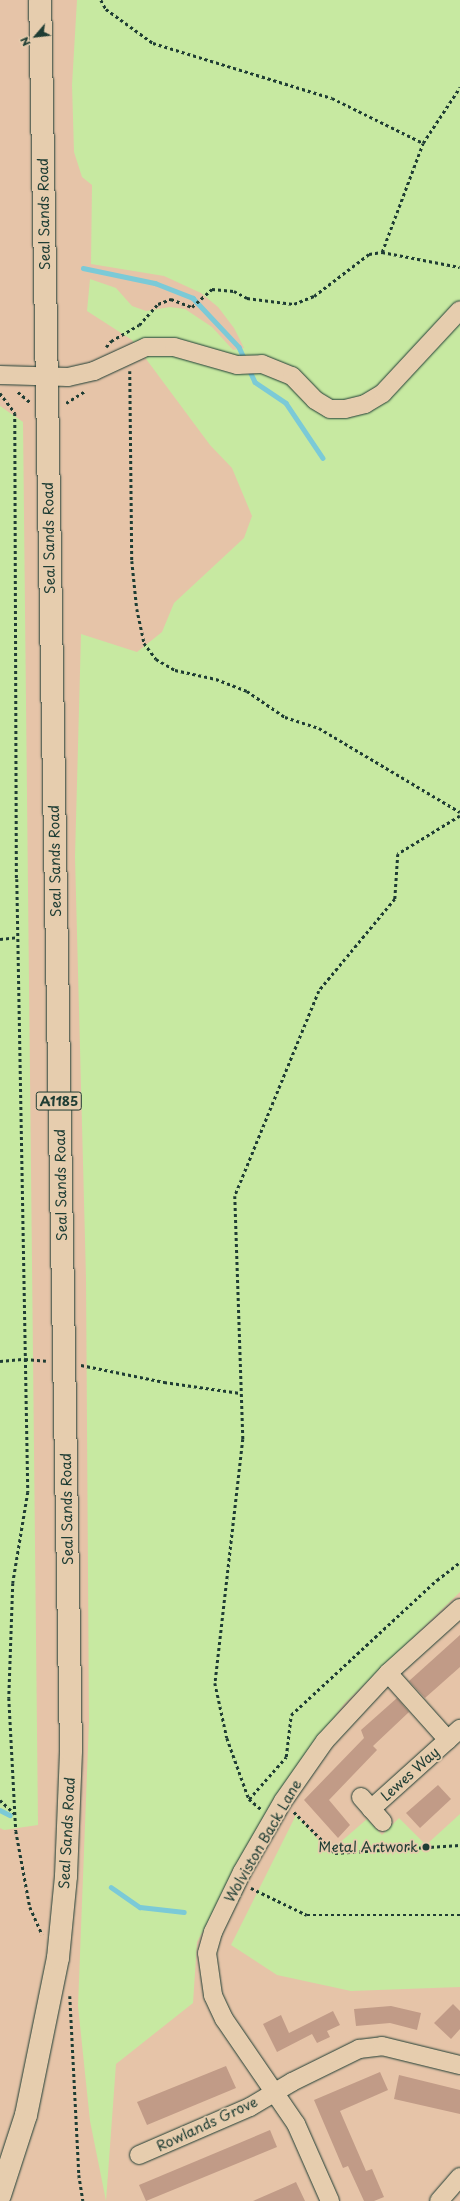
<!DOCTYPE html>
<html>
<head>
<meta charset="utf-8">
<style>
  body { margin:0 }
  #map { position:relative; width:460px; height:2201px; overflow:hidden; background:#e6c4a8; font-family:"Playpen Sans",sans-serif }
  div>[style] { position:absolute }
  .green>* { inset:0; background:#c7e9a1 }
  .stream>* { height:4.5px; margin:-2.25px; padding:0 2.25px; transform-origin:2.25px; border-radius:2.25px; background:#7bcad7 }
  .building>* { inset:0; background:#c19b87 }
  .path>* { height:2.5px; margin-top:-1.25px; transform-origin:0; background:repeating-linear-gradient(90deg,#1f3d34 0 3px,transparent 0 6px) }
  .roads { filter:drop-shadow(0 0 1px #1f3d34) drop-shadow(0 0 1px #1f3d34) }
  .minor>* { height:18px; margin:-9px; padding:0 9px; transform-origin:9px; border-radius:9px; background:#e6cdae }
  .major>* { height:22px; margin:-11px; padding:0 11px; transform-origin:11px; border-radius:11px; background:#e6cdae }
  .dots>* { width:11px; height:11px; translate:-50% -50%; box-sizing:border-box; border:2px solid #e6cdae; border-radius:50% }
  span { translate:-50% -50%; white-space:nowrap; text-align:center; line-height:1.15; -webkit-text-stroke:3.5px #e6cdae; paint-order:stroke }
  .shield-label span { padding:1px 3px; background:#e6cdae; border:1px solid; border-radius:3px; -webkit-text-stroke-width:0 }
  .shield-label { font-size:13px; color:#1f3d34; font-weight:700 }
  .street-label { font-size:14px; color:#1f3d34 }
  .poi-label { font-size:14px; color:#1f3d34 }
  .right { translate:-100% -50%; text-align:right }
  .north { position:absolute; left:16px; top:16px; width:40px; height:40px; -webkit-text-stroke:3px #e6cdae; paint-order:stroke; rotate:242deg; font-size:11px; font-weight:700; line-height:16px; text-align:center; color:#1f3d34 }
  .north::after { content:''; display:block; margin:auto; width:14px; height:18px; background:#1f3d34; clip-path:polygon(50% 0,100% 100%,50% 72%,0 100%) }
</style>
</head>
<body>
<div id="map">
  <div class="green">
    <div style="clip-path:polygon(77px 0,460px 0,460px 1592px,344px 1704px,276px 1797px,197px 1942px,193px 2003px,116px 2064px,106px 2201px,90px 2121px,78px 2006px,89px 1721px,86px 1278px,75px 857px,81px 634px,137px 652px,162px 632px,174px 603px,244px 538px,252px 516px,232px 468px,210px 445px,132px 340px,87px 311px,90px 279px,116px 288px,132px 306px,146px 311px,170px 307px,185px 309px,212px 327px,233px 350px,244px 348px,234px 328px,218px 307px,201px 293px,164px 276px,91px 264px,92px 185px,82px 177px,74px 152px,72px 85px)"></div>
    <div style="clip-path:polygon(0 406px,23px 422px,38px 1825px,4px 1830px,0 1828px)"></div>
    <div style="clip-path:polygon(460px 1814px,460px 1987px,351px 1991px,277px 1975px,231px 1945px,296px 1815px,329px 1852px,367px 1819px,382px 1835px,399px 1818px,426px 1845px)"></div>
  </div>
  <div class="stream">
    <div style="left:83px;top:268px;width:74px;rotate:11.8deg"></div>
    <div style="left:155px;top:283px;width:41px;rotate:21.5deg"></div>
    <div style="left:193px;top:298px;width:67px;rotate:46.8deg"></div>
    <div style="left:239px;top:347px;width:14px;rotate:65deg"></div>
    <div style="left:249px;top:369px;width:14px;rotate:65deg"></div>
    <div style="left:255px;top:382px;width:37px;rotate:34deg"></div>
    <div style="left:286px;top:403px;width:66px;rotate:56.1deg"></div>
    <div style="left:0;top:1810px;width:11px;rotate:27deg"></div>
    <div style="left:111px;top:1887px;width:35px;rotate:35deg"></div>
    <div style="left:140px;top:1907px;width:44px;rotate:6.5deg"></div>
  </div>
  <div class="building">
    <div style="clip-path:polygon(460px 1635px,460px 1667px,425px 1698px,409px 1681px)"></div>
    <div style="clip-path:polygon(397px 1698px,409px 1712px,373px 1746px,377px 1750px,329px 1800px,350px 1825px,338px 1838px,304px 1800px,364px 1738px,361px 1730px)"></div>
    <div style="clip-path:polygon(438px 1785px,451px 1799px,420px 1828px,406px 1813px)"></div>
    <div style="clip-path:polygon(453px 2004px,460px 2011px,460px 2029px,451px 2039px,434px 2023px)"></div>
    <div style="clip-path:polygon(391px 2006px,421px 2013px,417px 2030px,390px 2023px,356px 2026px,354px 2009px)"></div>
    <div style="clip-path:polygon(333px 2011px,340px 2025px,327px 2031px,330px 2037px,317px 2043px,312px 2034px,277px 2052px,263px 2024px,281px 2015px,289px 2033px)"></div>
    <div style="clip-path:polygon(226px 2066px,236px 2088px,147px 2125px,137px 2102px)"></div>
    <div style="clip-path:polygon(380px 2072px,388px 2090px,340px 2111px,366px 2171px,372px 2169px,384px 2197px,374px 2201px,364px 2201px,348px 2166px,343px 2168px,314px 2100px)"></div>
    <div style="clip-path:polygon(399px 2075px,460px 2090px,460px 2114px,394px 2099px)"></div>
    <div style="clip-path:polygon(270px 2130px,277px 2147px,146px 2201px,139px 2185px)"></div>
    <div style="clip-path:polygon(296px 2182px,305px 2201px,253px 2201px,285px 2187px)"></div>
  </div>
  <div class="path">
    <div style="left:101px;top:0;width:10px;rotate:61deg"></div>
    <div style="left:106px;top:9px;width:58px;rotate:35.9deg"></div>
    <div style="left:153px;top:43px;width:187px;rotate:17.1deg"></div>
    <div style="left:332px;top:98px;width:102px;rotate:26.3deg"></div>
    <div style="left:382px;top:252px;width:116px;rotate:-69.4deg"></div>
    <div style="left:423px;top:143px;width:67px;rotate:-56.5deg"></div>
    <div style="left:106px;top:347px;width:8px;rotate:-50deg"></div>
    <div style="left:111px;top:341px;width:32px;rotate:-30deg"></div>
    <div style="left:139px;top:325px;width:28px;rotate:-48deg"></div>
    <div style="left:158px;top:304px;width:14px;rotate:-21deg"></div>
    <div style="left:171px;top:299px;width:22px;rotate:21deg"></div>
    <div style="left:192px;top:307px;width:27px;rotate:-42deg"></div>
    <div style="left:212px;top:289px;width:22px;rotate:5deg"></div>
    <div style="left:234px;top:291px;width:15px;rotate:28deg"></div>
    <div style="left:247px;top:298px;width:47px;rotate:7.3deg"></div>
    <div style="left:294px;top:304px;width:22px;rotate:-22deg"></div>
    <div style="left:314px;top:296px;width:69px;rotate:-37.4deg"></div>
    <div style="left:369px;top:254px;width:13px;rotate:-9deg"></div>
    <div style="left:382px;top:252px;width:79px;rotate:10.9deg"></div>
    <div style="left:130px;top:371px;width:190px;rotate:89.4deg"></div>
    <div style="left:132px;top:561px;width:48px;rotate:84.1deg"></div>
    <div style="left:137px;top:609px;width:35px;rotate:78deg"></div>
    <div style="left:144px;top:643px;width:20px;rotate:53deg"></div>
    <div style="left:156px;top:659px;width:22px;rotate:30deg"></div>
    <div style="left:175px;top:670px;width:42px;rotate:12.4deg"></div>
    <div style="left:216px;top:679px;width:33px;rotate:21deg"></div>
    <div style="left:247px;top:691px;width:46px;rotate:34.4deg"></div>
    <div style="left:285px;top:717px;width:36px;rotate:18deg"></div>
    <div style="left:319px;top:728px;width:164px;rotate:30.8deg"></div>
    <div style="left:18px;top:392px;width:16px;rotate:40deg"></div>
    <div style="left:0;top:393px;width:25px;rotate:53deg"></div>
    <div style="left:15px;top:413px;width:466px;rotate:89.8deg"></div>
    <div style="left:17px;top:879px;width:613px;rotate:88.97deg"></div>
    <div style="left:28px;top:1492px;width:92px;rotate:99.4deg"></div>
    <div style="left:13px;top:1583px;width:115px;rotate:92deg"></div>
    <div style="left:9px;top:1698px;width:133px;rotate:87deg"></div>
    <div style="left:16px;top:1831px;width:77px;rotate:79.6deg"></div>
    <div style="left:30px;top:1907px;width:30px;rotate:66deg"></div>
    <div style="left:66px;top:403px;width:22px;rotate:-32deg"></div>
    <div style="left:460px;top:816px;width:73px;rotate:148.5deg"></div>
    <div style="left:398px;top:854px;width:45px;rotate:93.8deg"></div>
    <div style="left:395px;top:899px;width:119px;rotate:129.6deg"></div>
    <div style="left:319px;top:991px;width:222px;rotate:112.3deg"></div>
    <div style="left:235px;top:1196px;width:243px;rotate:88.1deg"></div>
    <div style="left:243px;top:1439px;width:246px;rotate:96.5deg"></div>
    <div style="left:215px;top:1683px;width:56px;rotate:77.7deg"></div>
    <div style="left:227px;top:1738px;width:65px;rotate:70.2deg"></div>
    <div style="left:249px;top:1799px;width:56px;rotate:-48.6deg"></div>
    <div style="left:286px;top:1757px;width:42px;rotate:-83.2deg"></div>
    <div style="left:291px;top:1715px;width:199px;rotate:-42.8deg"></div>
    <div style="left:437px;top:1580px;width:29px;rotate:-38deg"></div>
    <div style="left:0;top:939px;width:18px;rotate:-6deg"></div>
    <div style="left:0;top:1361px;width:25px;rotate:-5deg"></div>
    <div style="left:25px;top:1359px;width:21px;rotate:5deg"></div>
    <div style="left:81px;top:1365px;width:85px;rotate:11.6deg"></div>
    <div style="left:164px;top:1382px;width:77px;rotate:8.2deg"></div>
    <div style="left:249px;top:1799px;width:16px;rotate:40deg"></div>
    <div style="left:0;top:1800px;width:21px;rotate:43deg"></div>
    <div style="left:294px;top:1812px;width:58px;rotate:45deg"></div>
    <div style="left:335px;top:1853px;width:125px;rotate:-3.7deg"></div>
    <div style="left:251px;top:1888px;width:62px;rotate:25.7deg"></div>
    <div style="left:307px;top:1915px;width:153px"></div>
    <div style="left:70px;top:1996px;width:179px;rotate:87.1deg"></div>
    <div style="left:79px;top:2175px;width:26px;rotate:81deg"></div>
  </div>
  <div class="roads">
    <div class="minor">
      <div style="left:0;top:375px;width:68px;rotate:1.7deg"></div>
      <div style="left:68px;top:377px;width:27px;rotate:-13deg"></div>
      <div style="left:94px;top:371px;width:57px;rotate:-24.8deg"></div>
      <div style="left:146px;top:347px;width:28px"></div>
      <div style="left:174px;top:347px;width:66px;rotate:15.9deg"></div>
      <div style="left:237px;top:365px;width:25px;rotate:-2deg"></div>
      <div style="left:262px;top:364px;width:32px;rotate:22deg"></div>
      <div style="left:292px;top:376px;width:33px;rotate:46deg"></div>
      <div style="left:315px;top:400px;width:17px;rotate:31deg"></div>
      <div style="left:330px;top:409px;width:15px"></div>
      <div style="left:345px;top:409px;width:21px;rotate:-14deg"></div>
      <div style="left:365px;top:404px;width:21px;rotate:-31deg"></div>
      <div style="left:383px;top:393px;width:113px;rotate:-47.1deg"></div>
      <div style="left:388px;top:1673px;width:90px;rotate:48.2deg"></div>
      <div style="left:361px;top:1797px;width:33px;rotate:49deg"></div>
      <div style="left:371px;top:1809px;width:120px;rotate:-42deg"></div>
      <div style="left:139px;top:2155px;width:121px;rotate:-23.4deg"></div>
      <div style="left:250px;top:2107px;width:49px;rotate:-30.8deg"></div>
      <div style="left:292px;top:2082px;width:75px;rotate:-26.2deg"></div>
      <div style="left:359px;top:2049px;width:23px;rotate:-7deg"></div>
      <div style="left:382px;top:2046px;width:80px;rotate:13.7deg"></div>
      <div style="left:330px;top:2201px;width:84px;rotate:-113.8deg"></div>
      <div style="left:296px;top:2124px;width:127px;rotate:-124.4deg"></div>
      <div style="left:224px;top:2019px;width:26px;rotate:-115deg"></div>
      <div style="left:213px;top:1995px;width:42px;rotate:-98.1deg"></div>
      <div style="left:207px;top:1953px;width:22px;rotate:-74deg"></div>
      <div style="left:213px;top:1932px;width:67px;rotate:-64.2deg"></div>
      <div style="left:242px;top:1872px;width:82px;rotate:-60deg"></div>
      <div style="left:283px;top:1801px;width:73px;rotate:-55deg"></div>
      <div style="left:325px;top:1741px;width:93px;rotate:-47.2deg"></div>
      <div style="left:388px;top:1673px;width:97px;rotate:-42.1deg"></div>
      <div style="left:439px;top:2201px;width:32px;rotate:-49deg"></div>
    </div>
    <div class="major">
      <div style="left:0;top:2195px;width:84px;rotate:-72deg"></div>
      <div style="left:26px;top:2115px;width:160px;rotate:-78.5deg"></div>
      <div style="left:58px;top:1958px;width:82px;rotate:-84.4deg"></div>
      <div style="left:66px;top:1876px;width:126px;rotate:-87.7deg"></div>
      <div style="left:71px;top:1750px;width:1750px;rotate:-91.01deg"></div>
    </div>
  </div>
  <div class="dots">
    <div style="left:426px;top:1847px;background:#1f3d34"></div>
  </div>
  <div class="shield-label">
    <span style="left:59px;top:1101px">A1185</span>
  </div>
  <div class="street-label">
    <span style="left:44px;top:214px;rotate:-91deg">Seal Sands Road</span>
    <span style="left:49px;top:538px;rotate:-91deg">Seal Sands Road</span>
    <span style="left:55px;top:861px;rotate:-91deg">Seal Sands Road</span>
    <span style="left:61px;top:1185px;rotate:-91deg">Seal Sands Road</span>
    <span style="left:67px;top:1509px;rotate:-91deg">Seal Sands Road</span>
    <span style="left:410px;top:1774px;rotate:-42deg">Lewes Way</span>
    <span style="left:67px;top:1833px;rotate:-87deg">Seal Sands Road</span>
    <span style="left:263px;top:1841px;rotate:-60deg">Wolviston Back Lane</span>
    <span style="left:207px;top:2124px;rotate:-25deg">Rowlands Grove</span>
  </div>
  <div class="poi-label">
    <span class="right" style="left:418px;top:1847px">Metal Artwork</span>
  </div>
  <div class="north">N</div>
</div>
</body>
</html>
